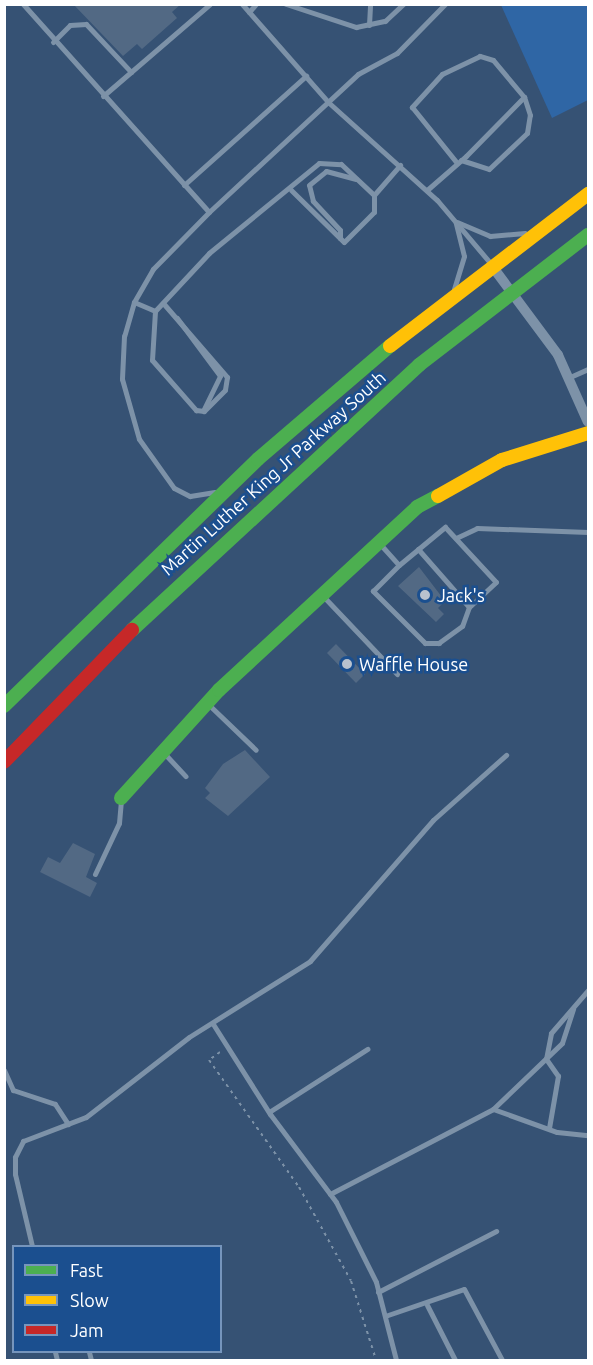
<!DOCTYPE html>
<html>
<head>
<meta charset="utf-8">
<style>
  body { margin:0 }
  #map { position:relative; width:593px; height:1365px; overflow:hidden; background:#365274; font-family:Ubuntu,sans-serif }
  div>[style] { position:absolute }
  .green>* { inset:0; background:#2f66a5 }
  .building>* { inset:0; background:#526984 }
  .path>* { height:2px; margin-top:-1px; transform-origin:0; background:repeating-linear-gradient(90deg,#7d92a8 0 3px,transparent 0 7.5px) }
  .lane>* { height:5px; margin:-2.5px; padding:0 2.5px; transform-origin:2.5px; border-radius:2.5px; background:#7d92a8 }
  .street>* { height:10px; margin:-5px; padding:0 5px; transform-origin:5px; border-radius:5px; background:#7d92a8 }
  .fast>* { height:14px; margin:-7px; padding:0 7px; transform-origin:7px; border-radius:7px; background:#4caf50 }
  .slow>* { height:14px; margin:-7px; padding:0 7px; transform-origin:7px; border-radius:7px; background:#ffc107 }
  .jam>* { height:14px; margin:-7px; padding:0 7px; transform-origin:7px; border-radius:7px; background:#c62828 }
  .dots>* { width:16px; height:16px; translate:-50% -50%; box-sizing:border-box; border:3px solid #1b4f8f; border-radius:50% }
  span { translate:-50% -50%; white-space:nowrap; text-align:center; line-height:1.15; -webkit-text-stroke:5px #1b4f8f; paint-order:stroke }
  .street-label { font-size:18px; color:#fff }
  .poi-label { font-size:18px; color:#fff }
  .left { translate:0 -50%; text-align:left }
  .frame { position:absolute; inset:0; border:6px solid #fff; pointer-events:none }
  .legend { position:absolute; left:12px; top:1245px; width:210px; height:108px; box-sizing:border-box; background:#1b4f8f; border:2px solid #7695bc; margin:0; padding:8px 10px; list-style:none; font-size:18px; color:#fff }
  .legend li { display:flex; align-items:center; gap:12px; height:30px }
  .legend b { width:30px; border:2px solid #7695bc }
</style>
</head>
<body>
<div id="map">
  <div class="green">
    <div style="clip-path:polygon(501px 5px,588px 5px,588px 100px,552px 118px)"></div>
  </div>
  <div class="building">
    <div style="clip-path:polygon(73px 4px,181px 4px,172px 12px,177px 18px,142px 49px,137px 44px,123px 56px)"></div>
    <div style="clip-path:polygon(419px 567px,445px 601px,438px 608px,444px 614px,436px 622px,398px 586px)"></div>
    <div style="clip-path:polygon(336px 644px,365px 674px,356px 683px,327px 653px)"></div>
    <div style="clip-path:polygon(245px 750px,270px 777px,228px 816px,205px 798px,210px 793px,205px 788px,223px 764px)"></div>
    <div style="clip-path:polygon(73px 843px,95px 854px,86px 877px,97px 883px,90px 897px,40px 872px,48px 857px,60px 863px)"></div>
  </div>
  <div class="path">
    <div style="left:220px;top:1052px;width:14px;rotate:144deg"></div>
    <div style="left:209px;top:1060px;width:156px;rotate:54.7deg"></div>
    <div style="left:299px;top:1187px;width:107px;rotate:61deg"></div>
    <div style="left:351px;top:1281px;width:83px;rotate:72.4deg"></div>
  </div>
  <div class="lane">
    <div style="left:23px;top:4px;width:279px;rotate:48.2deg"></div>
    <div style="left:209px;top:212px;width:203px;rotate:-42.8deg"></div>
    <div style="left:358px;top:74px;width:44px;rotate:-28.3deg"></div>
    <div style="left:397px;top:53px;width:69px;rotate:-45.6deg"></div>
    <div style="left:242px;top:4px;width:130px;rotate:48.7deg"></div>
    <div style="left:328px;top:102px;width:147px;rotate:42deg"></div>
    <div style="left:437px;top:200px;width:84px;rotate:49.8deg"></div>
    <div style="left:286px;top:4px;width:74px;rotate:18.2deg"></div>
    <div style="left:356px;top:27px;width:30px;rotate:-12deg"></div>
    <div style="left:385px;top:21px;width:25px;rotate:-43deg"></div>
    <div style="left:249px;top:12px;width:11px;rotate:-49deg"></div>
    <div style="left:369px;top:25px;width:21px;rotate:-87deg"></div>
    <div style="left:53px;top:42px;width:24px;rotate:-45deg"></div>
    <div style="left:70px;top:25px;width:16px;rotate:-4deg"></div>
    <div style="left:86px;top:24px;width:66px;rotate:46.8deg"></div>
    <div style="left:103px;top:96px;width:141px;rotate:-40.7deg"></div>
    <div style="left:461px;top:160px;width:29px;rotate:18deg"></div>
    <div style="left:489px;top:169px;width:52px;rotate:-43.5deg"></div>
    <div style="left:527px;top:133px;width:18px;rotate:-81deg"></div>
    <div style="left:530px;top:115px;width:19px;rotate:-108deg"></div>
    <div style="left:184px;top:185px;width:164px;rotate:-41.8deg"></div>
    <div style="left:291px;top:190px;width:74px;rotate:44.5deg"></div>
    <div style="left:344px;top:242px;width:42px;rotate:-45deg"></div>
    <div style="left:374px;top:212px;width:17px;rotate:-90deg"></div>
    <div style="left:374px;top:195px;width:40px;rotate:-49deg"></div>
    <div style="left:427px;top:190px;width:52px;rotate:-41.1deg"></div>
    <div style="left:466px;top:156px;width:83px;rotate:-45.5deg"></div>
    <div style="left:524px;top:97px;width:48px;rotate:-130deg"></div>
    <div style="left:493px;top:60px;width:14px;rotate:-163deg"></div>
    <div style="left:480px;top:56px;width:42px;rotate:154.7deg"></div>
    <div style="left:442px;top:74px;width:45px;rotate:132.3deg"></div>
    <div style="left:412px;top:107px;width:72px;rotate:51.2deg"></div>
    <div style="left:209px;top:212px;width:80px;rotate:134.5deg"></div>
    <div style="left:153px;top:269px;width:38px;rotate:120deg"></div>
    <div style="left:134px;top:302px;width:35px;rotate:106deg"></div>
    <div style="left:124px;top:336px;width:43px;rotate:92.7deg"></div>
    <div style="left:122px;top:379px;width:62px;rotate:74.2deg"></div>
    <div style="left:139px;top:439px;width:60px;rotate:54.5deg"></div>
    <div style="left:174px;top:488px;width:18px;rotate:27deg"></div>
    <div style="left:190px;top:496px;width:25px;rotate:-9deg"></div>
    <div style="left:457px;top:222px;width:36px;rotate:23deg"></div>
    <div style="left:490px;top:236px;width:35px;rotate:-5deg"></div>
    <div style="left:340px;top:238px;width:8px;rotate:-90deg"></div>
    <div style="left:340px;top:230px;width:40px;rotate:-133deg"></div>
    <div style="left:313px;top:201px;width:16px;rotate:-104deg"></div>
    <div style="left:309px;top:185px;width:22px;rotate:-39deg"></div>
    <div style="left:326px;top:171px;width:31px;rotate:15deg"></div>
    <div style="left:454px;top:289px;width:34px;rotate:-73deg"></div>
    <div style="left:464px;top:256px;width:34px;rotate:-104deg"></div>
    <div style="left:134px;top:302px;width:23px;rotate:23deg"></div>
    <div style="left:155px;top:311px;width:49px;rotate:93.5deg"></div>
    <div style="left:152px;top:360px;width:67px;rotate:48.7deg"></div>
    <div style="left:196px;top:410px;width:8px;rotate:7deg"></div>
    <div style="left:163px;top:303px;width:98px;rotate:49.1deg"></div>
    <div style="left:227px;top:377px;width:13px;rotate:99deg"></div>
    <div style="left:225px;top:390px;width:30px;rotate:135deg"></div>
    <div style="left:155px;top:311px;width:79px;rotate:-47deg"></div>
    <div style="left:209px;top:253px;width:142px;rotate:-39.3deg"></div>
    <div style="left:319px;top:163px;width:22px;rotate:3deg"></div>
    <div style="left:341px;top:164px;width:45px;rotate:43.2deg"></div>
    <div style="left:177px;top:318px;width:72px;rotate:53.4deg"></div>
    <div style="left:220px;top:376px;width:37px;rotate:116deg"></div>
    <div style="left:570px;top:377px;width:20px;rotate:-24deg"></div>
    <div style="left:456px;top:538px;width:23px;rotate:-25deg"></div>
    <div style="left:477px;top:528px;width:111px;rotate:2.1deg"></div>
    <div style="left:380px;top:544px;width:28px;rotate:48deg"></div>
    <div style="left:418px;top:549px;width:77px;rotate:48.7deg"></div>
    <div style="left:469px;top:607px;width:20px;rotate:110deg"></div>
    <div style="left:462px;top:626px;width:29px;rotate:144deg"></div>
    <div style="left:439px;top:643px;width:14px;rotate:180deg"></div>
    <div style="left:425px;top:643px;width:74px;rotate:-135deg"></div>
    <div style="left:373px;top:591px;width:37px;rotate:-45deg"></div>
    <div style="left:399px;top:565px;width:60px;rotate:-39.6deg"></div>
    <div style="left:445px;top:527px;width:75px;rotate:47.2deg"></div>
    <div style="left:496px;top:582px;width:37px;rotate:137deg"></div>
    <div style="left:322px;top:595px;width:109px;rotate:46.5deg"></div>
    <div style="left:208px;top:704px;width:66px;rotate:43.8deg"></div>
    <div style="left:163px;top:752px;width:33px;rotate:47deg"></div>
    <div style="left:95px;top:874px;width:56px;rotate:-64.8deg"></div>
    <div style="left:119px;top:823px;width:25px;rotate:-85deg"></div>
    <div style="left:213px;top:1024px;width:107px;rotate:57.7deg"></div>
    <div style="left:270px;top:1114px;width:110px;rotate:53.1deg"></div>
    <div style="left:336px;top:1202px;width:89px;rotate:63.4deg"></div>
    <div style="left:376px;top:1282px;width:81px;rotate:75.6deg"></div>
    <div style="left:4px;top:1070px;width:22px;rotate:66deg"></div>
    <div style="left:13px;top:1090px;width:44px;rotate:18.4deg"></div>
    <div style="left:55px;top:1104px;width:24px;rotate:57deg"></div>
    <div style="left:493px;top:1109px;width:68px;rotate:19.8deg"></div>
    <div style="left:557px;top:1132px;width:31px;rotate:6deg"></div>
    <div style="left:269px;top:1112px;width:117px;rotate:-32.7deg"></div>
    <div style="left:549px;top:1128px;width:53px;rotate:-80.2deg"></div>
    <div style="left:558px;top:1076px;width:21px;rotate:-125deg"></div>
    <div style="left:546px;top:1059px;width:26px;rotate:-79deg"></div>
    <div style="left:551px;top:1033px;width:57px;rotate:-49.3deg"></div>
    <div style="left:330px;top:1194px;width:184px;rotate:-27.5deg"></div>
    <div style="left:493px;top:1109px;width:95px;rotate:-43.7deg"></div>
    <div style="left:562px;top:1043px;width:36px;rotate:-72deg"></div>
    <div style="left:32px;top:1246px;width:74px;rotate:-103.3deg"></div>
    <div style="left:15px;top:1174px;width:17px;rotate:-90deg"></div>
    <div style="left:15px;top:1157px;width:18px;rotate:-63deg"></div>
    <div style="left:23px;top:1141px;width:67px;rotate:-20.9deg"></div>
    <div style="left:86px;top:1117px;width:130px;rotate:-37.8deg"></div>
    <div style="left:189px;top:1037px;width:143px;rotate:-32.1deg"></div>
    <div style="left:310px;top:961px;width:187px;rotate:-48.9deg"></div>
    <div style="left:433px;top:820px;width:98px;rotate:-41.7deg"></div>
    <div style="left:378px;top:1292px;width:133px;rotate:-27.3deg"></div>
    <div style="left:427px;top:1305px;width:62px;rotate:63deg"></div>
    <div style="left:385px;top:1316px;width:83px;rotate:-18.9deg"></div>
    <div style="left:464px;top:1289px;width:81px;rotate:61.8deg"></div>
    <div style="left:55px;top:1352px;width:8px;rotate:76deg"></div>
    <div style="left:89px;top:1352px;width:8px;rotate:76deg"></div>
  </div>
  <div class="street">
    <div style="left:492px;top:266px;width:111px;rotate:53.4deg"></div>
    <div style="left:558px;top:355px;width:73px;rotate:65.9deg"></div>
  </div>
  <div class="fast">
    <div style="left:132px;top:630px;width:391px;rotate:-42.7deg"></div>
    <div style="left:419px;top:365px;width:213px;rotate:-37.6deg"></div>
    <div style="left:4px;top:706px;width:354px;rotate:-44.2deg"></div>
    <div style="left:258px;top:459px;width:174px;rotate:-40.6deg"></div>
    <div style="left:121px;top:798px;width:146px;rotate:-47.8deg"></div>
    <div style="left:219px;top:690px;width:270px;rotate:-42.7deg"></div>
    <div style="left:417px;top:507px;width:24px;rotate:-28deg"></div>
  </div>
  <div class="slow">
    <div style="left:390px;top:346px;width:250px;rotate:-37.5deg"></div>
    <div style="left:438px;top:496px;width:73px;rotate:-29.4deg"></div>
    <div style="left:502px;top:460px;width:90px;rotate:-17.4deg"></div>
  </div>
  <div class="jam">
    <div style="left:4px;top:762px;width:184px;rotate:-45.9deg"></div>
  </div>
  <div class="dots">
    <div style="left:425px;top:595px;background:#b9c2ce"></div>
    <div style="left:347px;top:664px;background:#b9c2ce"></div>
  </div>
  <div class="street-label">
    <span style="left:273px;top:473px;rotate:-42deg">Martin Luther King Jr Parkway South</span>
  </div>
  <div class="poi-label">
    <span class="left" style="left:437px;top:595px">Jack's</span>
    <span class="left" style="left:359px;top:664px">Waffle House</span>
  </div>
  <div class="frame"></div>
  <ul class="legend">
  <li><b style="height:8px;background:#4caf50"></b>Fast</li>
  <li><b style="height:8px;background:#ffc107"></b>Slow</li>
  <li><b style="height:8px;background:#c62828"></b>Jam</li>
  </ul>
</div>
</body>
</html>
